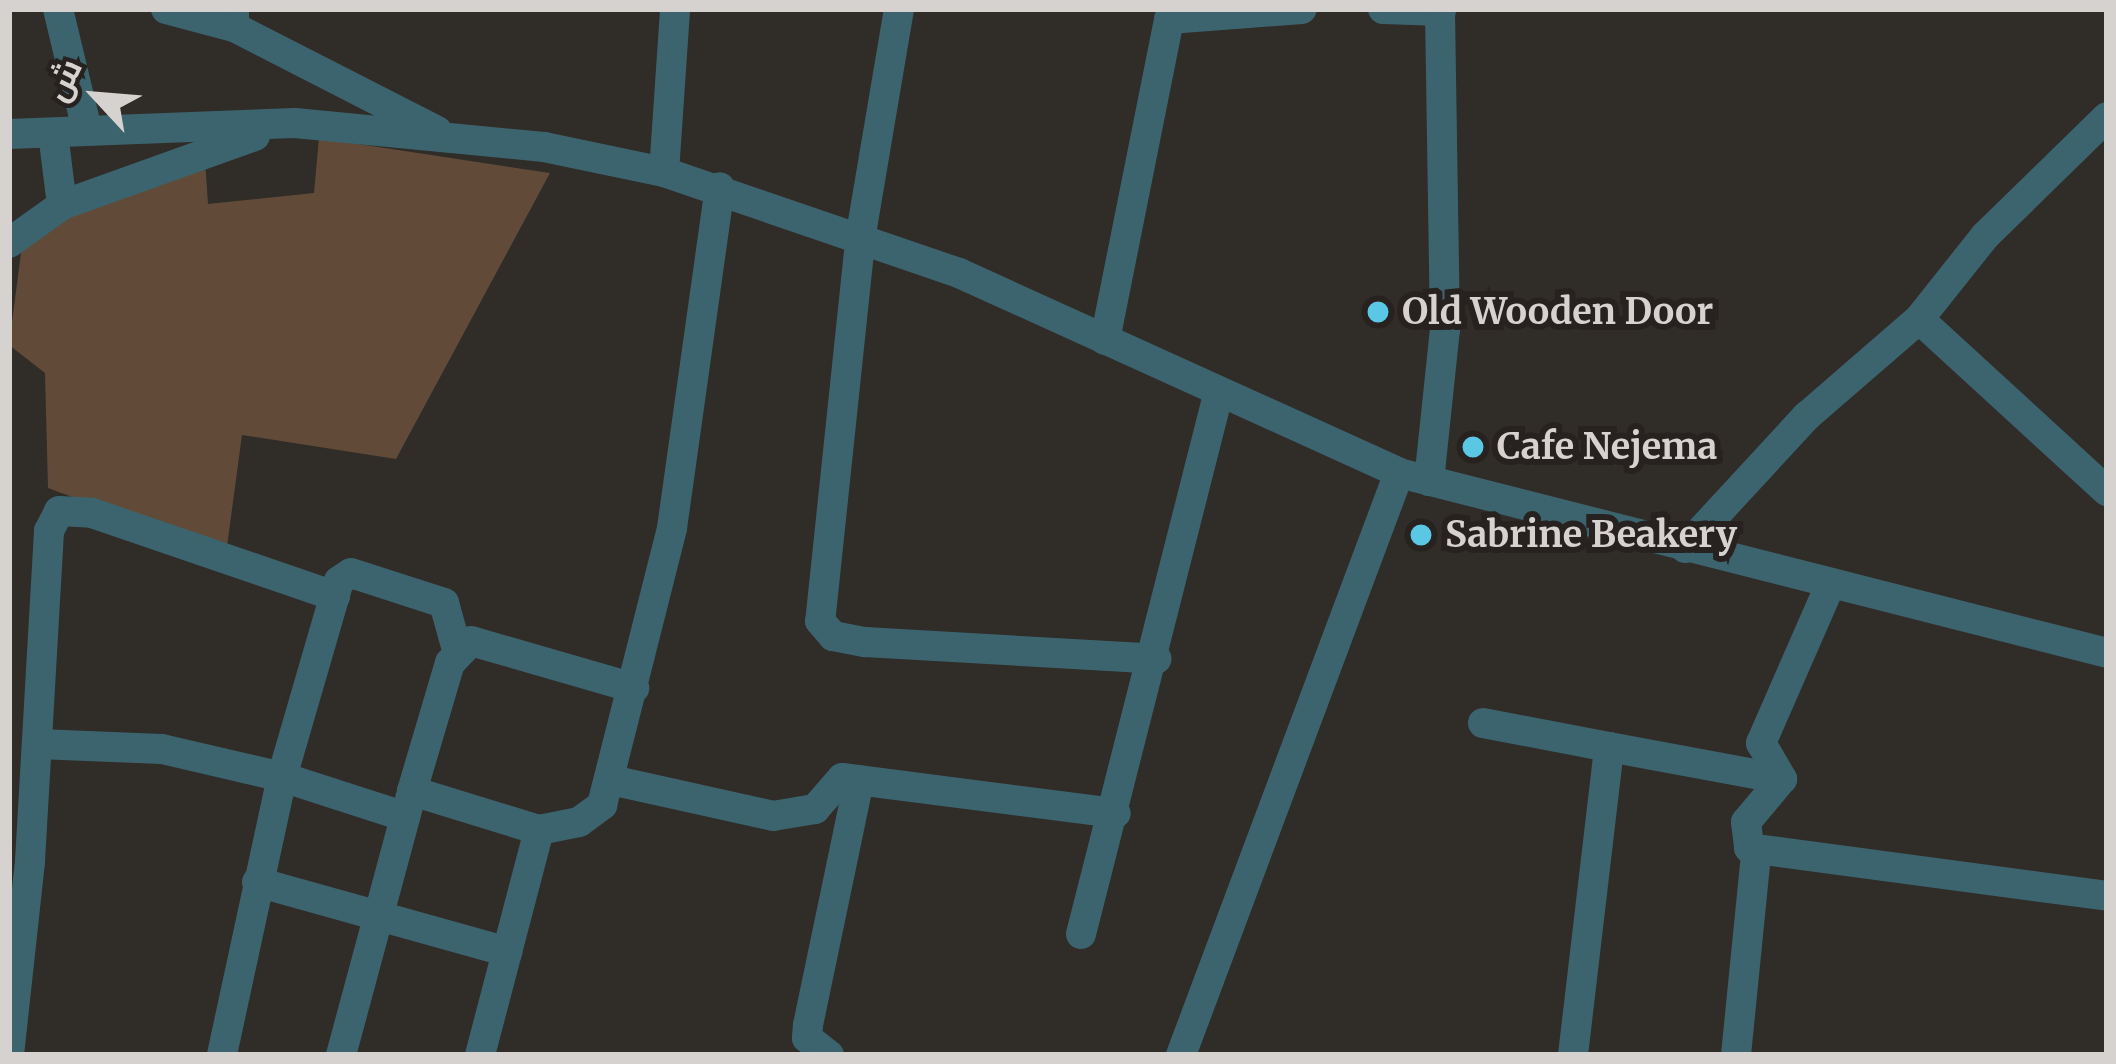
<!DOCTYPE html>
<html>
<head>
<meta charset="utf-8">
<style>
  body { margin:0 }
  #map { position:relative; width:2116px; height:1064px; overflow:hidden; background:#302c28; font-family:Merriweather,Cairo,serif }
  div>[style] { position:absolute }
  .green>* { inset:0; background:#614b38 }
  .minor>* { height:30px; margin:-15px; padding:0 15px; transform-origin:15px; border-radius:15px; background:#3c646f }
  .dots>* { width:33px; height:33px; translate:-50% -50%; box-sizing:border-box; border:6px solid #27221f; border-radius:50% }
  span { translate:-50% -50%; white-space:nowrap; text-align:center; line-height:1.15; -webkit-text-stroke:12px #27221f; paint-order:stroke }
  .poi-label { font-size:36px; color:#d5d2d0; font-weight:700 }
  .left { translate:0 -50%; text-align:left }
  .frame { position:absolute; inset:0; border:12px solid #d5d2d0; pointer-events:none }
  .north { position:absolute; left:36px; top:36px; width:120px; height:120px; -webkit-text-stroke:9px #27221f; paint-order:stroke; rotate:296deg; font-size:33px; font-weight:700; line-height:48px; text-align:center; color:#d5d2d0 }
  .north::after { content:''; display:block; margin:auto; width:42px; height:54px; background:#d5d2d0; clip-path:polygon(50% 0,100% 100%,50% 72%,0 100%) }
</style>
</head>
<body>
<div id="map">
  <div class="green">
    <div style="clip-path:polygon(319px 138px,550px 173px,396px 459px,242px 435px,226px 554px,48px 488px,45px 373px,9px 345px,25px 222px,205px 161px,208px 204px,314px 193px)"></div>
  </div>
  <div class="minor">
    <div style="left:58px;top:9px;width:124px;rotate:76.5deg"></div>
    <div style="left:166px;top:9px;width:70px;rotate:14.8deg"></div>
    <div style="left:234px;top:9px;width:18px;rotate:90deg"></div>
    <div style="left:234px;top:27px;width:228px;rotate:27.1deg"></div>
    <div style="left:899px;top:9px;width:227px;rotate:99.6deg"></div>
    <div style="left:861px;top:233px;width:390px;rotate:96deg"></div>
    <div style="left:820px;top:621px;width:20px;rotate:49deg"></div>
    <div style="left:833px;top:636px;width:33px;rotate:11deg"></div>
    <div style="left:865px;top:642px;width:292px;rotate:3.3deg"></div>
    <div style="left:1383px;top:9px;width:58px;rotate:2deg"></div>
    <div style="left:53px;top:133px;width:73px;rotate:82.9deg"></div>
    <div style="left:9px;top:134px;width:286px;rotate:-2.2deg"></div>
    <div style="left:295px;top:123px;width:250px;rotate:5.5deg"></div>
    <div style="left:544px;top:147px;width:123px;rotate:11.8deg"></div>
    <div style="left:664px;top:172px;width:312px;rotate:18.9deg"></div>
    <div style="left:959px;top:273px;width:483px;rotate:24.4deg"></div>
    <div style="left:1399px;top:473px;width:731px;rotate:14.26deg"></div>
    <div style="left:664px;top:172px;width:163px;rotate:-86.1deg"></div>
    <div style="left:9px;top:243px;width:65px;rotate:-35.6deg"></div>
    <div style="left:62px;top:205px;width:205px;rotate:-19.7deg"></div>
    <div style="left:1919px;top:319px;width:255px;rotate:42.5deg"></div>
    <div style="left:1105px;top:340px;width:327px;rotate:-78.7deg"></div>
    <div style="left:1169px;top:19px;width:133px;rotate:-4.3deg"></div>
    <div style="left:1429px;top:481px;width:152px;rotate:-84deg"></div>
    <div style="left:1445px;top:330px;width:321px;rotate:-90.9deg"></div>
    <div style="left:1685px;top:548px;width:180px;rotate:-47.3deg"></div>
    <div style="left:1807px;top:416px;width:148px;rotate:-40.9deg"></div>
    <div style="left:1919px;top:319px;width:106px;rotate:-51.5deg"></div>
    <div style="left:1985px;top:236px;width:170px;rotate:-44.3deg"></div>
    <div style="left:1831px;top:583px;width:175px;rotate:113.6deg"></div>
    <div style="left:1761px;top:743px;width:42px;rotate:59.7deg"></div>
    <div style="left:1782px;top:779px;width:56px;rotate:129.9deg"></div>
    <div style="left:1746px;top:822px;width:26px;rotate:83deg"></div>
    <div style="left:1749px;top:848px;width:361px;rotate:7.6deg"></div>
    <div style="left:1483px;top:723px;width:128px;rotate:10.8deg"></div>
    <div style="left:38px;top:744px;width:124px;rotate:2.3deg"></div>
    <div style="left:162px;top:749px;width:123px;rotate:13.1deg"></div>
    <div style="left:282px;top:777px;width:284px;rotate:102.2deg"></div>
    <div style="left:611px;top:780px;width:166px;rotate:12.5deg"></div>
    <div style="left:773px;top:816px;width:43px;rotate:-9.5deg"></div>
    <div style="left:815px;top:809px;width:41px;rotate:-48.9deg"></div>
    <div style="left:842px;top:778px;width:276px;rotate:7.3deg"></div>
    <div style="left:412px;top:791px;width:134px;rotate:-73.5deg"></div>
    <div style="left:450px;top:663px;width:30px;rotate:-46deg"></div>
    <div style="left:471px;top:641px;width:170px;rotate:16.1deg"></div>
    <div style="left:403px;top:816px;width:127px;rotate:-162.1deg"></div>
    <div style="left:282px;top:777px;width:204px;rotate:-73.8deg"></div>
    <div style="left:339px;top:581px;width:14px;rotate:-34deg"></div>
    <div style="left:351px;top:573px;width:98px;rotate:17.9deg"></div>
    <div style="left:444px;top:603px;width:49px;rotate:74.5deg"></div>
    <div style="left:257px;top:882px;width:260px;rotate:15.6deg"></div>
    <div style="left:1081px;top:934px;width:556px;rotate:-75.74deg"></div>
    <div style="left:9px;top:1055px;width:195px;rotate:-83.8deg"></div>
    <div style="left:30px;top:861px;width:331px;rotate:-86.7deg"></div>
    <div style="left:49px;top:531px;width:22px;rotate:-63deg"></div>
    <div style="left:59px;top:511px;width:33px;rotate:3deg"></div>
    <div style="left:92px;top:513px;width:257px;rotate:18.9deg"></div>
    <div style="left:341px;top:1055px;width:273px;rotate:-74.9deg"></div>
    <div style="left:412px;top:791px;width:133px;rotate:17.1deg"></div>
    <div style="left:539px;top:830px;width:41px;rotate:-11.3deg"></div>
    <div style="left:579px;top:822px;width:29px;rotate:-36deg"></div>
    <div style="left:602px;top:805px;width:286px;rotate:-75.8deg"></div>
    <div style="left:672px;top:528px;width:344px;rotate:-82deg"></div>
    <div style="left:480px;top:1055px;width:233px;rotate:-75.3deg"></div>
    <div style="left:829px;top:1055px;width:28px;rotate:-142deg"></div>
    <div style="left:807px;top:1038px;width:13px;rotate:-86deg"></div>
    <div style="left:808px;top:1025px;width:250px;rotate:-78.2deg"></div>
    <div style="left:1181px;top:1055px;width:621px;rotate:-69.47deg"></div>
    <div style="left:1573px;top:1055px;width:310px;rotate:-83.3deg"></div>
    <div style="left:1609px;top:747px;width:176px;rotate:10.5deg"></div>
    <div style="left:1736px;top:1055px;width:203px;rotate:-84.3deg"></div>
  </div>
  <div class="dots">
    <div style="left:1378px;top:312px;background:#5ac8e5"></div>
    <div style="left:1473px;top:447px;background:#5ac8e5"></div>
    <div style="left:1421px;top:535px;background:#5ac8e5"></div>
  </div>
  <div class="poi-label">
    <span class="left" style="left:1402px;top:312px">Old Wooden Door</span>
    <span class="left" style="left:1497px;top:447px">Cafe Nejema</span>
    <span class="left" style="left:1445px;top:535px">Sabrine Beakery</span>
  </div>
  <div class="frame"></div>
  <div class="north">ش</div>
</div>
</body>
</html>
